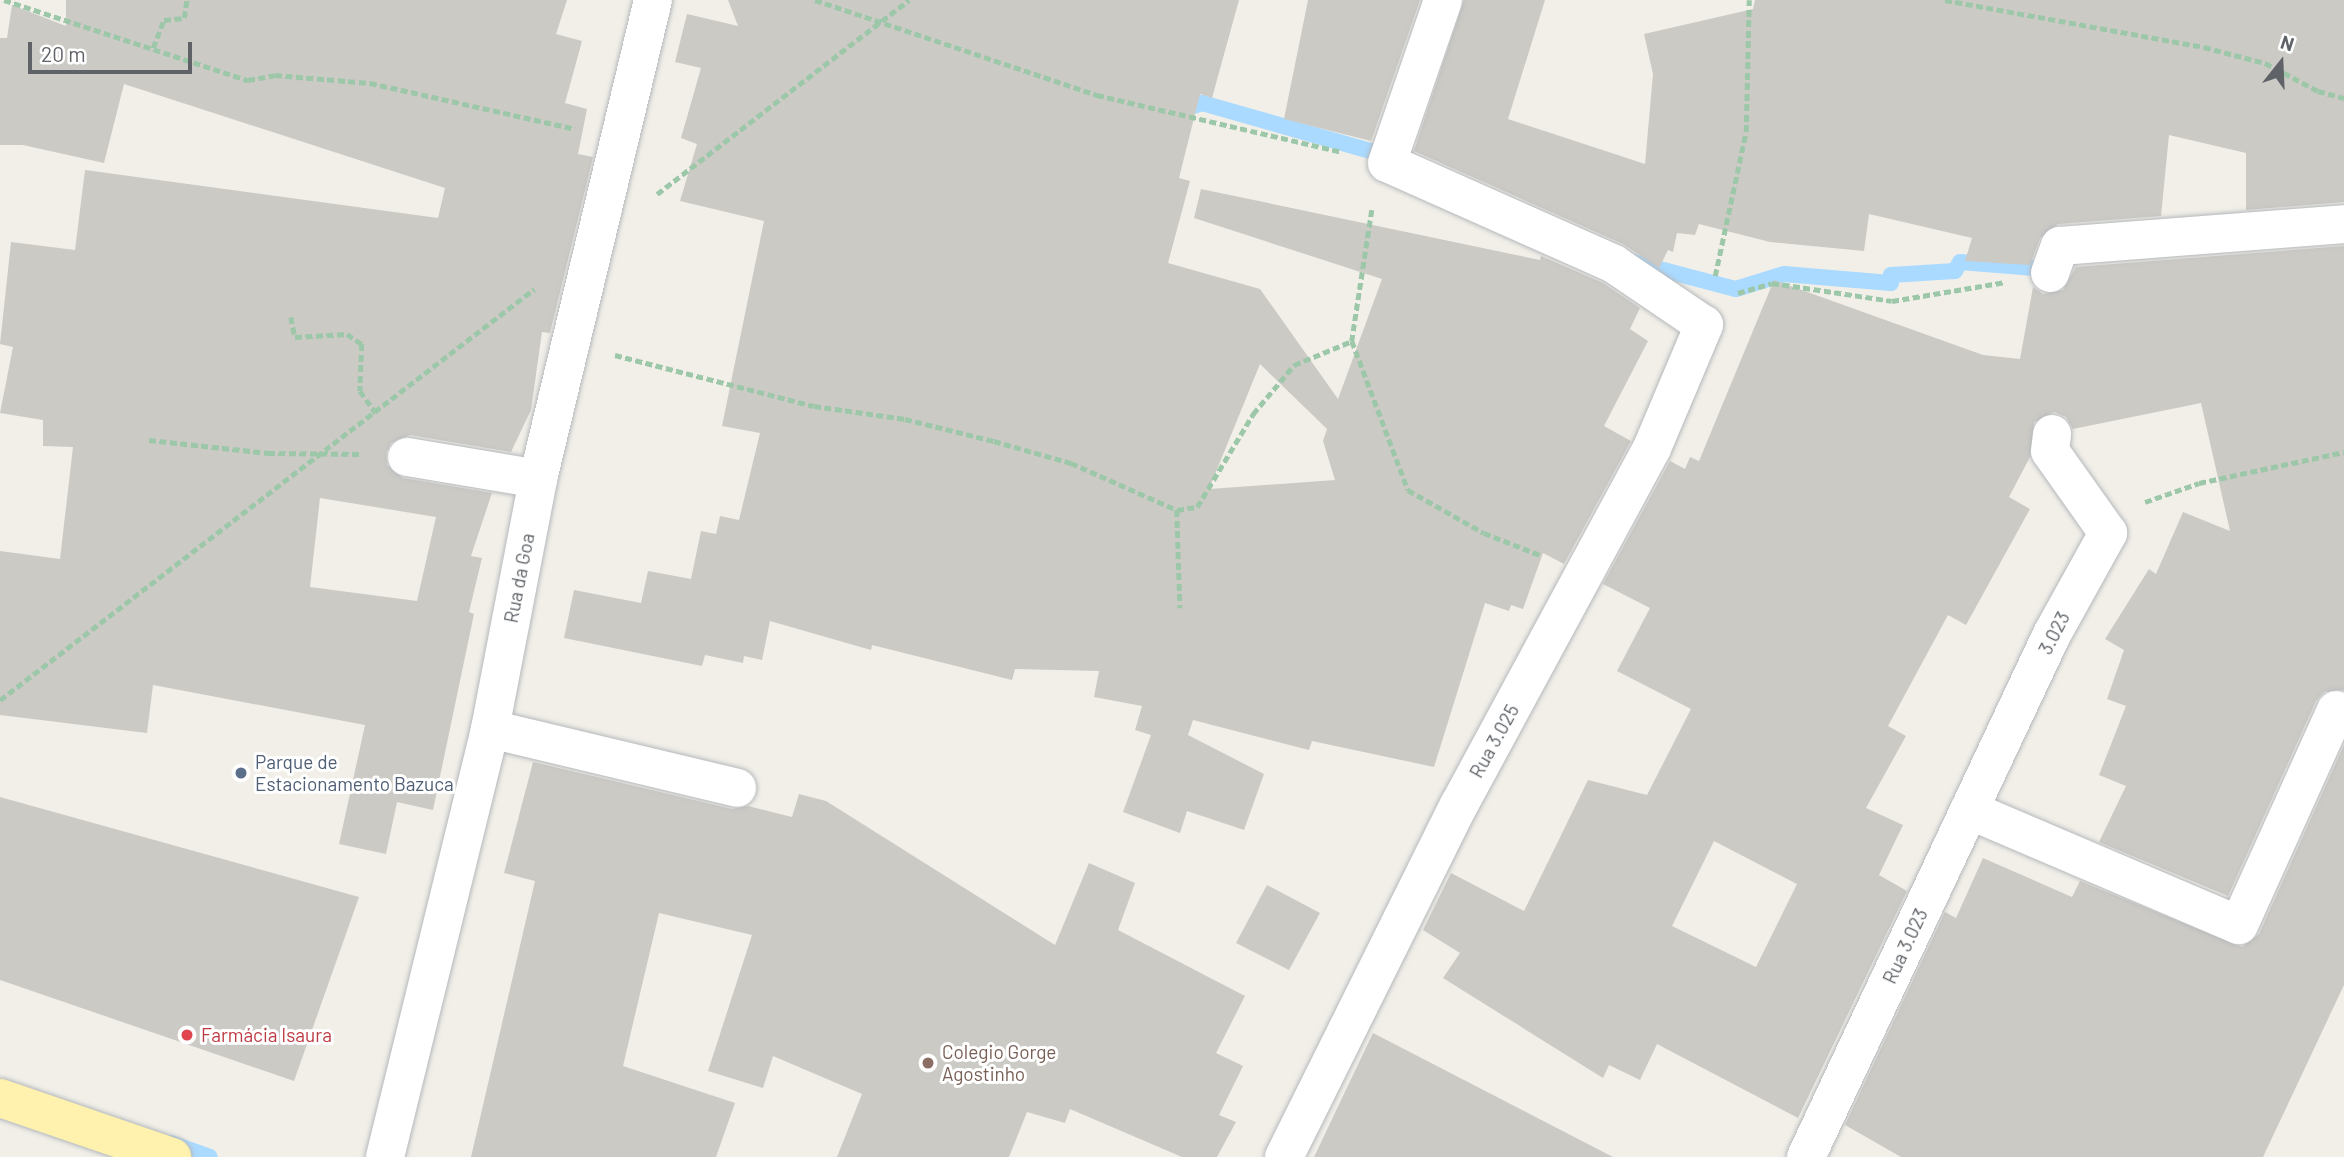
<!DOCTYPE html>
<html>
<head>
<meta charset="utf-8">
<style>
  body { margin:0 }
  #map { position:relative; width:2344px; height:1157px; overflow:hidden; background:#f1efe8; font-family:Barlow,sans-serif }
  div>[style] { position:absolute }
  .stream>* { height:16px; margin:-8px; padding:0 8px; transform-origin:8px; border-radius:8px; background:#aadaff }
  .building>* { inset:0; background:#cccac5 }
  .path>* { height:4.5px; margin-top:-2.25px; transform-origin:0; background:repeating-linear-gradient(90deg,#9cc7a9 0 7px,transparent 0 10.5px) }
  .roads { filter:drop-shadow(0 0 2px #b5b8bc) drop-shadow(0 0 2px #b5b8bc) }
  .minor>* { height:38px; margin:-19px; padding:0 19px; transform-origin:19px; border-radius:19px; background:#fff }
  .major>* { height:38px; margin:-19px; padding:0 19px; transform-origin:19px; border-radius:19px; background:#fff2af }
  .dots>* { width:19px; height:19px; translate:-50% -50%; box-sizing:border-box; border:4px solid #fff; border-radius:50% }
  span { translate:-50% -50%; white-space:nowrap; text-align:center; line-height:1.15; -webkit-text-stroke:6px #fff; paint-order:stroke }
  .street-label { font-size:19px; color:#5f6368 }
  .service-label { font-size:19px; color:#4e5e75 }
  .left { translate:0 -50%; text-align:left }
  .health-label { font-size:19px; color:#be3a42 }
  .education-label { font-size:19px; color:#785e54 }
  .north { position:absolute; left:2246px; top:28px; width:70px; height:70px; -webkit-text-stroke:5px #fff; paint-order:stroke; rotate:18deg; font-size:19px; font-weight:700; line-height:28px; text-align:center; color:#5f6368 }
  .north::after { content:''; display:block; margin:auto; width:24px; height:32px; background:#5f6368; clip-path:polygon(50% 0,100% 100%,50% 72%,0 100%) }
  .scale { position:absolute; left:28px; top:42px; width:164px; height:32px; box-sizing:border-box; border:4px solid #5f6368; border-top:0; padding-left:9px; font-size:21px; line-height:24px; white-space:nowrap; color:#5f6368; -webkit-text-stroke:5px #fff; paint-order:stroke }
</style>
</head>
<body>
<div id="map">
  <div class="stream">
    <div style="left:1179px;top:111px;width:24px;rotate:-19deg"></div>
    <div style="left:1202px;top:103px;width:198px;rotate:15.9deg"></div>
    <div style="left:1633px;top:262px;width:106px;rotate:14.7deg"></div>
    <div style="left:1736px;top:289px;width:50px;rotate:-17.4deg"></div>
    <div style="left:1784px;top:274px;width:107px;rotate:4.8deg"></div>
    <div style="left:1891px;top:283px;width:8px;rotate:-90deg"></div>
    <div style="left:1891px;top:275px;width:64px;rotate:-3.6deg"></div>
    <div style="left:1955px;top:271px;width:10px;rotate:-61deg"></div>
    <div style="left:1960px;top:262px;width:87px;rotate:4.6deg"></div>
    <div style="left:2047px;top:269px;width:6px;rotate:-72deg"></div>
    <div style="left:171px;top:1143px;width:41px;rotate:19.7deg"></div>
  </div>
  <div class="building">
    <div style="clip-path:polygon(evenodd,66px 0,567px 0,556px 34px,582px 41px,565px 103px,587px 109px,578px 154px,593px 157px,550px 333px,542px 332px,531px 410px,511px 452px,410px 435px,391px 443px,386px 453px,387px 465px,403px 478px,492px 493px,471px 556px,482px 558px,469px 612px,474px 614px,433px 810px,397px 802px,386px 854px,339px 844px,365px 725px,153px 685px,147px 733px,0 715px,0 551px,60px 559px,73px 447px,43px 446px,43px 420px,0 413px,13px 347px,0 344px,11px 242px,75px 250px,85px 170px,438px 218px,445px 188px,124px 84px,104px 163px,23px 145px,0 145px,0 38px,7px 38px,12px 5px,66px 26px,66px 0,320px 498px,436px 517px,417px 601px,310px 587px,320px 498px)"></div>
    <div style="clip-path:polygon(evenodd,728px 0,1239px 0,1212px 98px,1200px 94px,1179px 178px,1190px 181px,1168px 263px,1260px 289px,1338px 399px,1382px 279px,1194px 218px,1201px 189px,1540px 260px,1541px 256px,1603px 283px,1640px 308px,1630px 329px,1648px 341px,1604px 426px,1631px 441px,1564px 564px,1543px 553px,1523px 609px,1511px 605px,1509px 611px,1485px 603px,1434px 767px,1312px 741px,1309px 750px,1193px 720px,1188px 735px,1264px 774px,1244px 830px,1187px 811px,1180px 833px,1123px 812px,1151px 735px,1135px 730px,1142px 706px,1094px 697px,1099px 671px,1015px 669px,1012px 680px,872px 645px,871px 650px,770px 621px,762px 660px,744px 656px,743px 663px,705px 655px,702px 666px,564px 638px,574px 590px,641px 603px,648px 571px,691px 579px,701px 531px,716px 534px,720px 516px,739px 520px,760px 433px,722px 426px,764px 221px,680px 201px,697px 144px,681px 138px,701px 68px,675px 62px,687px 14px,738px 26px,728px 0,1260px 364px,1327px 429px,1323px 441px,1335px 480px,1209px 489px,1260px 364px)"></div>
    <div style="clip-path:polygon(1308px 0,1420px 0,1371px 141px,1284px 119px)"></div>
    <div style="clip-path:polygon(1464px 0,1545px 0,1508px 119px,1645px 164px,1653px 74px,1644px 34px,1753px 9px,1755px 0,2344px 0,2344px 202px,2246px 210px,2246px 153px,2169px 135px,2161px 216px,2058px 224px,2040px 238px,2030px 265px,1965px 261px,1972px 238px,1869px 214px,1864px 251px,1770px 242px,1699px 224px,1695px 235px,1677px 233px,1673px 252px,1668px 250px,1659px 268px,1623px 244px,1414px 151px)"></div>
    <div style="clip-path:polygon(evenodd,2344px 246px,2344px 690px,2324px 692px,2316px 701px,2228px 896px,2099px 842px,2126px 786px,2099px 775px,2126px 706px,2107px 699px,2124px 650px,2105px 639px,2149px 569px,2156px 574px,2183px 512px,2230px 531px,2201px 403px,2073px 429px,2066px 417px,2054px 412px,2034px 422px,2030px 457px,2009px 497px,2030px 509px,1966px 625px,1948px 615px,1888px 726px,1906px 736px,1866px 808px,1903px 825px,1879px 875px,1907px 891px,1798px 1118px,1657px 1044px,1640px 1080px,1609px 1065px,1603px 1078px,1443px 978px,1460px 953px,1423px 930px,1451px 873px,1524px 911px,1588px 780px,1647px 795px,1691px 709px,1617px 671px,1650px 608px,1603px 584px,1670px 461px,1685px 469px,1690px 457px,1699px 461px,1774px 280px,1983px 355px,2020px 359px,2033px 287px,2043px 294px,2063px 290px,2076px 267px,2344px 246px,1714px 841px,1797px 884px,1756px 967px,1672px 926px,1714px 841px)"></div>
    <div style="clip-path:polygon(2344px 745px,2344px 985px,2263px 1157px,1901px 1157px,1845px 1125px,1945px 912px,1956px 918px,1983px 858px,2072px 897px,2080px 881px,2242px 947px,2259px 934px)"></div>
    <div style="clip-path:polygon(533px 762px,732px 809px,748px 806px,792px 817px,799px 794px,826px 801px,1055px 945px,1089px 863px,1135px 883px,1118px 930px,1245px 996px,1216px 1053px,1243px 1066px,1219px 1115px,1236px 1122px,1217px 1157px,1182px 1157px,1070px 1109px,1065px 1123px,1027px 1112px,1009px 1157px,837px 1157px,862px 1094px,773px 1056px,763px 1088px,708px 1071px,752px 935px,659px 913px,623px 1066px,735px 1103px,716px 1157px,471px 1157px,535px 881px,504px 873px)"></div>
    <div style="clip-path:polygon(0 797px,359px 897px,294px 1081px,0 980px)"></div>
    <div style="clip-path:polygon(1267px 885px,1320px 913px,1289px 970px,1236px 943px)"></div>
    <div style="clip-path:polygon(1373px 1033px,1613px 1157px,1314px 1157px)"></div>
  </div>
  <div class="path">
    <div style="left:4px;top:0;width:257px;rotate:18.2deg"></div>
    <div style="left:248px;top:80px;width:27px;rotate:-10deg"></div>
    <div style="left:275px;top:75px;width:95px;rotate:4.8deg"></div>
    <div style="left:370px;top:83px;width:210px;rotate:12.6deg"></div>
    <div style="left:815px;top:0;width:298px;rotate:18.6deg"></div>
    <div style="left:1097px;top:95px;width:251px;rotate:13.1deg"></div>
    <div style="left:1945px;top:0;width:263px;rotate:10.3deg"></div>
    <div style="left:2204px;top:47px;width:63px;rotate:14.7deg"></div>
    <div style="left:2265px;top:63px;width:60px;rotate:27.8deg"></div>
    <div style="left:2318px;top:91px;width:27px;rotate:15deg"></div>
    <div style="left:153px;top:48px;width:30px;rotate:-69deg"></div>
    <div style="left:164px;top:20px;width:20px;rotate:-6deg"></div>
    <div style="left:184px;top:18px;width:18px;rotate:-81deg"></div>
    <div style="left:657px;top:194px;width:318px;rotate:-37.6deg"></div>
    <div style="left:1372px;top:210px;width:133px;rotate:98.7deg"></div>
    <div style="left:1352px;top:341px;width:159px;rotate:69.4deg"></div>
    <div style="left:1408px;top:490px;width:87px;rotate:29.5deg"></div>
    <div style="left:1484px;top:533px;width:60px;rotate:21.4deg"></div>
    <div style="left:1715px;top:276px;width:147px;rotate:-77.9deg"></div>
    <div style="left:1746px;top:132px;width:132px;rotate:-88.7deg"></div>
    <div style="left:1738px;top:293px;width:35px;rotate:-16deg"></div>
    <div style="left:1772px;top:283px;width:121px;rotate:8.5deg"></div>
    <div style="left:1892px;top:301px;width:115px;rotate:-9.5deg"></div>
    <div style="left:291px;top:317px;width:20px;rotate:79deg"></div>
    <div style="left:295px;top:337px;width:52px;rotate:-3.3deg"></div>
    <div style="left:347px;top:334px;width:18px;rotate:34deg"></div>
    <div style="left:362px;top:344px;width:47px;rotate:92.4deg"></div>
    <div style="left:360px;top:391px;width:27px;rotate:54deg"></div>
    <div style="left:615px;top:355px;width:205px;rotate:14.4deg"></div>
    <div style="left:814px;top:406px;width:92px;rotate:8.1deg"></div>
    <div style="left:905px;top:419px;width:92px;rotate:13.9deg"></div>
    <div style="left:994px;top:441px;width:80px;rotate:15.9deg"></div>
    <div style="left:1071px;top:463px;width:116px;rotate:23.9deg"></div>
    <div style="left:1177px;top:510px;width:20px;rotate:-9deg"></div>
    <div style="left:1197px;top:507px;width:109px;rotate:-58.9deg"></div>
    <div style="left:1253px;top:414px;width:64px;rotate:-50.1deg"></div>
    <div style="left:1294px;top:365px;width:63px;rotate:-22.5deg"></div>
    <div style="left:149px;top:440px;width:120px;rotate:6.2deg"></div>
    <div style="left:268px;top:453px;width:92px;rotate:0.6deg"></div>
    <div style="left:2145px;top:502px;width:57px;rotate:-19.4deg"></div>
    <div style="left:2199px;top:483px;width:148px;rotate:-12.1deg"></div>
    <div style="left:1177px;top:510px;width:98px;rotate:88.2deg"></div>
    <div style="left:0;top:700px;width:674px;rotate:-37.58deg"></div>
  </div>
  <div class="roads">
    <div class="minor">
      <div style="left:2050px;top:273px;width:29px;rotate:-70deg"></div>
      <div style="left:2060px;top:246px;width:285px;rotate:-4.4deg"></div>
      <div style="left:407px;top:457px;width:133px;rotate:9.5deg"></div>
      <div style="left:490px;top:729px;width:254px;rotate:13.4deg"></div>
      <div style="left:1969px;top:810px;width:293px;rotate:23.1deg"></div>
      <div style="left:2239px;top:925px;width:236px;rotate:-65.7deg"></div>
      <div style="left:385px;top:1157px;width:441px;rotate:-76.2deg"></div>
      <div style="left:490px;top:729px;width:255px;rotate:-79.1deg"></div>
      <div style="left:538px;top:479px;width:493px;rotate:-76.5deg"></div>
      <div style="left:1284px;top:1157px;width:393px;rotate:-63.6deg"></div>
      <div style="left:1459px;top:805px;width:406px;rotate:-61.6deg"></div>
      <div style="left:1652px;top:448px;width:134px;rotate:-67.1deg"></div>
      <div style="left:1704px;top:325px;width:109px;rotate:-145.9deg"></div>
      <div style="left:1614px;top:264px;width:248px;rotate:-156deg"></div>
      <div style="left:1387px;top:163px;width:172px;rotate:-71deg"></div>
      <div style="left:1806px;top:1157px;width:576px;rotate:-64.81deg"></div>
      <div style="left:2051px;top:636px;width:118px;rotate:-61deg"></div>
      <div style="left:2108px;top:533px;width:100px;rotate:-125.3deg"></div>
      <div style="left:2050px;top:451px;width:17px;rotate:-83deg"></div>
    </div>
    <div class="major">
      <div style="left:0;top:1098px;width:182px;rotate:18.9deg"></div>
    </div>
  </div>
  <div class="dots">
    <div style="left:241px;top:773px;background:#5c6f8a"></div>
    <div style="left:187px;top:1035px;background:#e0444e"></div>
    <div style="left:928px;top:1063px;background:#8d6e63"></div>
  </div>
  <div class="street-label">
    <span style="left:519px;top:578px;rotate:-79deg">Rua da Goa</span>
    <span style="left:2054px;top:633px;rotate:-63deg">3.023</span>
    <span style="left:1494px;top:741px;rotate:-61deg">Rua 3.025</span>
    <span style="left:1905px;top:946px;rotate:-65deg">Rua 3.023</span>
  </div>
  <div class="service-label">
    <span class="left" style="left:255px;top:773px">Parque de<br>Estacionamento Bazuca</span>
  </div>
  <div class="health-label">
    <span class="left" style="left:201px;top:1035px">Farmácia Isaura</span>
  </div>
  <div class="education-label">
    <span class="left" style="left:942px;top:1063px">Colegio Gorge<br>Agostinho</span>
  </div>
  <div class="north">N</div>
  <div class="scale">20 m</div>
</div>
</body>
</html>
